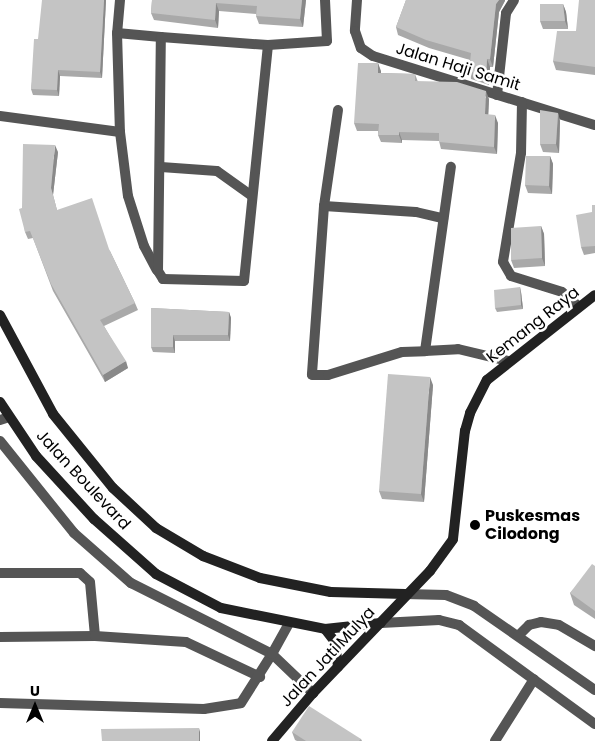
<!DOCTYPE html>
<html>
<head>
<meta charset="utf-8">
<style>
  body { margin:0 }
  #map { position:relative; width:595px; height:741px; overflow:hidden; background:#fff; font-family:Poppins,sans-serif }
  div>[style] { position:absolute }
  .lane>* { height:10px; margin:-5px; padding:0 5px; transform-origin:5px; border-radius:5px; background:#555 }
  .street>* { height:10px; margin:-5px; padding:0 5px; transform-origin:5px; border-radius:5px; background:#555 }
  .secondary>* { height:10px; margin:-5px; padding:0 5px; transform-origin:5px; border-radius:5px; background:#222 }
  .wall>* { inset:0; background:#a9a9a9 }
  .shaded-wall>* { inset:0; background:#898989 }
  .building>* { inset:0; background:#c4c4c4 }
  .dots>* { width:14px; height:14px; translate:-50% -50%; box-sizing:border-box; border:2px solid #fff; border-radius:50% }
  span { translate:-50% -50%; white-space:nowrap; text-align:center; line-height:1.15; -webkit-text-stroke:5px #fff; paint-order:stroke }
  .street-label { font-size:16px; color:#000 }
  .poi-label { font-size:16px; color:#000; font-weight:700 }
  .left { translate:0 -50%; text-align:left }
  .north { position:absolute; left:10px; top:681px; width:50px; height:50px; -webkit-text-stroke:4px #fff; paint-order:stroke; rotate:0deg; font-size:14px; font-weight:700; line-height:20px; text-align:center; color:#000 }
  .north::after { content:''; display:block; margin:auto; width:18px; height:22px; background:#000; clip-path:polygon(50% 0,100% 100%,50% 72%,0 100%) }
</style>
</head>
<body>
<div id="map">
  <div class="lane">
    <div style="left:0;top:573px;width:80px"></div>
    <div style="left:80px;top:573px;width:13px;rotate:42deg"></div>
    <div style="left:90px;top:582px;width:54px;rotate:84.7deg"></div>
    <div style="left:0;top:637px;width:95px;rotate:-0.6deg"></div>
    <div style="left:95px;top:636px;width:91px;rotate:3.8deg"></div>
    <div style="left:186px;top:642px;width:82px;rotate:25.3deg"></div>
    <div style="left:0;top:703px;width:204px;rotate:1.7deg"></div>
    <div style="left:204px;top:709px;width:37px;rotate:-9deg"></div>
    <div style="left:241px;top:703px;width:58px;rotate:-57.7deg"></div>
  </div>
  <div class="street">
    <div style="left:120px;top:0;width:33px;rotate:95deg"></div>
    <div style="left:117px;top:33px;width:99px;rotate:88.3deg"></div>
    <div style="left:120px;top:132px;width:64px;rotate:82.9deg"></div>
    <div style="left:128px;top:196px;width:52px;rotate:72.3deg"></div>
    <div style="left:144px;top:246px;width:27px;rotate:62deg"></div>
    <div style="left:357px;top:0;width:31px;rotate:94deg"></div>
    <div style="left:355px;top:31px;width:18px;rotate:71deg"></div>
    <div style="left:361px;top:48px;width:14px;rotate:34deg"></div>
    <div style="left:373px;top:56px;width:232px;rotate:17.3deg"></div>
    <div style="left:117px;top:33px;width:44px;rotate:5.2deg"></div>
    <div style="left:268px;top:45px;width:237px;rotate:95.8deg"></div>
    <div style="left:244px;top:281px;width:81px;rotate:-178.6deg"></div>
    <div style="left:163px;top:279px;width:9px;rotate:-122deg"></div>
    <div style="left:158px;top:271px;width:234px;rotate:-89.3deg"></div>
    <div style="left:161px;top:37px;width:107px;rotate:4.3deg"></div>
    <div style="left:268px;top:45px;width:59px;rotate:-3.9deg"></div>
    <div style="left:327px;top:41px;width:41px;rotate:-92.8deg"></div>
    <div style="left:497px;top:95px;width:82px;rotate:-83.7deg"></div>
    <div style="left:506px;top:13px;width:15px;rotate:-58deg"></div>
    <div style="left:522px;top:102px;width:51px;rotate:91.1deg"></div>
    <div style="left:521px;top:153px;width:110px;rotate:99.4deg"></div>
    <div style="left:503px;top:262px;width:16px;rotate:60deg"></div>
    <div style="left:511px;top:276px;width:53px;rotate:17.4deg"></div>
    <div style="left:562px;top:292px;width:21px;rotate:41deg"></div>
    <div style="left:338px;top:110px;width:97px;rotate:98.3deg"></div>
    <div style="left:324px;top:206px;width:169px;rotate:94.1deg"></div>
    <div style="left:312px;top:375px;width:16px"></div>
    <div style="left:328px;top:375px;width:77px;rotate:-17.3deg"></div>
    <div style="left:402px;top:352px;width:23px;rotate:-2deg"></div>
    <div style="left:425px;top:351px;width:33px;rotate:-3deg"></div>
    <div style="left:458px;top:349px;width:51px;rotate:13.5deg"></div>
    <div style="left:0;top:116px;width:121px;rotate:7.6deg"></div>
    <div style="left:161px;top:167px;width:56px;rotate:4.1deg"></div>
    <div style="left:217px;top:171px;width:43px;rotate:35.5deg"></div>
    <div style="left:324px;top:206px;width:92px;rotate:3.7deg"></div>
    <div style="left:416px;top:212px;width:28px;rotate:13deg"></div>
    <div style="left:425px;top:351px;width:186px;rotate:-82deg"></div>
    <div style="left:0;top:420px;width:9px;rotate:-18deg"></div>
    <div style="left:0;top:441px;width:118px;rotate:51.2deg"></div>
    <div style="left:74px;top:533px;width:76px;rotate:41.3deg"></div>
    <div style="left:131px;top:583px;width:158px;rotate:26.7deg"></div>
    <div style="left:272px;top:654px;width:57px;rotate:43.6deg"></div>
    <div style="left:405px;top:594px;width:41px;rotate:1.4deg"></div>
    <div style="left:446px;top:595px;width:30px;rotate:21deg"></div>
    <div style="left:474px;top:606px;width:147px;rotate:34.8deg"></div>
    <div style="left:381px;top:623px;width:58px;rotate:-3deg"></div>
    <div style="left:439px;top:620px;width:21px;rotate:14deg"></div>
    <div style="left:459px;top:625px;width:168px;rotate:36.1deg"></div>
    <div style="left:518px;top:636px;width:16px;rotate:-45deg"></div>
    <div style="left:529px;top:625px;width:12px;rotate:-14deg"></div>
    <div style="left:541px;top:622px;width:18px;rotate:9deg"></div>
    <div style="left:559px;top:625px;width:42px;rotate:30.3deg"></div>
    <div style="left:272px;top:654px;width:35px;rotate:-61deg"></div>
    <div style="left:495px;top:741px;width:73px;rotate:-57.8deg"></div>
  </div>
  <div class="secondary">
    <div style="left:0;top:315px;width:112px;rotate:61.8deg"></div>
    <div style="left:53px;top:414px;width:95px;rotate:51deg"></div>
    <div style="left:113px;top:488px;width:59px;rotate:42.9deg"></div>
    <div style="left:156px;top:528px;width:55px;rotate:30.8deg"></div>
    <div style="left:203px;top:556px;width:61px;rotate:21.1deg"></div>
    <div style="left:260px;top:578px;width:72px;rotate:11.2deg"></div>
    <div style="left:331px;top:592px;width:74px;rotate:1.5deg"></div>
    <div style="left:0;top:402px;width:65px;rotate:56.3deg"></div>
    <div style="left:36px;top:456px;width:86px;rotate:47.4deg"></div>
    <div style="left:94px;top:519px;width:83px;rotate:41.6deg"></div>
    <div style="left:156px;top:574px;width:73px;rotate:27.6deg"></div>
    <div style="left:221px;top:608px;width:106px;rotate:11.4deg"></div>
    <div style="left:325px;top:629px;width:56px;rotate:-6.1deg"></div>
    <div style="left:325px;top:629px;width:16px;rotate:52deg"></div>
    <div style="left:335px;top:642px;width:25px;rotate:83deg"></div>
    <div style="left:272px;top:741px;width:63px;rotate:-49.5deg"></div>
    <div style="left:313px;top:693px;width:169px;rotate:-46.2deg"></div>
    <div style="left:430px;top:571px;width:39px;rotate:-54deg"></div>
    <div style="left:453px;top:539px;width:109px;rotate:-83.7deg"></div>
    <div style="left:465px;top:431px;width:19px;rotate:-74deg"></div>
    <div style="left:470px;top:413px;width:37px;rotate:-63deg"></div>
    <div style="left:487px;top:380px;width:137px;rotate:-38.2deg"></div>
  </div>
  <div class="wall">
    <div style="clip-path:polygon(106px 0,102px 78px,60px 76px,59px 96px,33px 95px,31px 89px,38px 39px)"></div>
    <div style="clip-path:polygon(152px 0,306px 0,303px 27px,259px 24px,256px 16px,256px 14px,219px 11px,218px 28px,154px 20px,151px 13px)"></div>
    <div style="clip-path:polygon(406px 0,505px 0,499px 12px,493px 67px,490px 67px,489px 85px,471px 79px,469px 71px,470px 60px,429px 48px,398px 35px,396px 27px)"></div>
    <div style="clip-path:polygon(595px 0,595px 75px,556px 70px,553px 61px,576px 31px)"></div>
    <div style="clip-path:polygon(563px 4px,566px 12px,568px 29px,543px 29px,540px 21px)"></div>
    <div style="clip-path:polygon(378px 63px,381px 73px,415px 74px,418px 82px,489px 99px,488px 115px,498px 123px,497px 154px,441px 149px,439px 141px,402px 140px,402px 143px,381px 142px,378px 135px,378px 131px,357px 131px,354px 123px)"></div>
    <div style="clip-path:polygon(558px 113px,560px 121px,559px 153px,543px 152px,540px 144px)"></div>
    <div style="clip-path:polygon(58px 152px,53px 195px,57px 210px,110px 251px,135px 303px,138px 310px,104px 326px,128px 368px,105px 382px,53px 291px,33px 238px,28px 239px,25px 232px,22px 208px)"></div>
    <div style="clip-path:polygon(550px 156px,553px 164px,552px 194px,528px 193px,525px 185px)"></div>
    <div style="clip-path:polygon(595px 205px,595px 253px,584px 255px,581px 247px)"></div>
    <div style="clip-path:polygon(541px 226px,544px 234px,545px 266px,514px 268px,511px 260px)"></div>
    <div style="clip-path:polygon(520px 287px,521px 292px,523px 309px,497px 312px,495px 308px)"></div>
    <div style="clip-path:polygon(151px 308px,229px 312px,231px 318px,230px 341px,175px 341px,175px 353px,153px 352px,151px 347px)"></div>
    <div style="clip-path:polygon(433px 385px,424px 502px,382px 499px,379px 491px)"></div>
    <div style="clip-path:polygon(595px 566px,595px 619px,574px 605px,570px 593px)"></div>
    <div style="clip-path:polygon(292px 732px,361px 739px,362px 741px,297px 741px,295px 740px)"></div>
  </div>
  <div class="shaded-wall">
    <div style="clip-path:polygon(104px 0,106px 0,102px 78px,100px 72px)"></div>
    <div style="clip-path:polygon(302px 0,306px 0,303px 27px,300px 19px)"></div>
    <div style="clip-path:polygon(499px 0,505px 0,505px 1px,499px 12px,493px 67px,490px 59px,496px 4px)"></div>
    <div style="clip-path:polygon(216px 3px,219px 11px,218px 28px,215px 20px)"></div>
    <div style="clip-path:polygon(563px 4px,566px 12px,568px 29px,565px 21px)"></div>
    <div style="clip-path:polygon(487px 59px,490px 67px,489px 85px,486px 77px)"></div>
    <div style="clip-path:polygon(378px 63px,381px 71px,381px 80px,378px 73px)"></div>
    <div style="clip-path:polygon(58px 70px,60px 76px,59px 96px,57px 90px)"></div>
    <div style="clip-path:polygon(486px 91px,489px 99px,488px 122px,485px 114px)"></div>
    <div style="clip-path:polygon(558px 113px,560px 121px,559px 153px,556px 144px)"></div>
    <div style="clip-path:polygon(495px 115px,498px 123px,497px 154px,494px 147px)"></div>
    <div style="clip-path:polygon(399px 132px,402px 140px,402px 143px,399px 135px)"></div>
    <div style="clip-path:polygon(55px 145px,58px 152px,53px 195px,59px 217px,51px 188px)"></div>
    <div style="clip-path:polygon(550px 156px,553px 164px,552px 194px,549px 186px)"></div>
    <div style="clip-path:polygon(541px 226px,544px 234px,545px 266px,542px 258px)"></div>
    <div style="clip-path:polygon(520px 287px,521px 292px,523px 309px,521px 305px)"></div>
    <div style="clip-path:polygon(229px 312px,231px 318px,230px 341px,228px 335px)"></div>
    <div style="clip-path:polygon(173px 335px,175px 341px,175px 353px,173px 347px)"></div>
    <div style="clip-path:polygon(126px 361px,128px 368px,105px 382px,103px 375px)"></div>
    <div style="clip-path:polygon(430px 377px,433px 385px,424px 502px,421px 494px)"></div>
    <div style="clip-path:polygon(199px 728px,200px 732px,200px 741px,199px 741px)"></div>
  </div>
  <div class="building">
    <div style="clip-path:polygon(42px 0,104px 0,100px 72px,58px 70px,57px 90px,31px 89px,34px 39px,38px 39px)"></div>
    <div style="clip-path:polygon(152px 0,302px 0,300px 19px,256px 16px,257px 6px,216px 3px,215px 20px,151px 13px)"></div>
    <div style="clip-path:polygon(406px 0,499px 0,496px 4px,490px 59px,487px 59px,486px 77px,469px 71px,471px 53px,426px 40px,396px 27px)"></div>
    <div style="clip-path:polygon(579px 0,595px 0,595px 67px,553px 61px,557px 31px,576px 31px)"></div>
    <div style="clip-path:polygon(540px 4px,563px 4px,565px 21px,540px 21px)"></div>
    <div style="clip-path:polygon(358px 63px,378px 63px,378px 73px,415px 74px,415px 81px,457px 82px,486px 91px,485px 114px,495px 115px,494px 147px,439px 142px,439px 133px,399px 132px,399px 135px,378px 135px,379px 124px,354px 123px)"></div>
    <div style="clip-path:polygon(540px 110px,558px 113px,556px 144px,540px 144px)"></div>
    <div style="clip-path:polygon(23px 144px,55px 145px,51px 188px,57px 210px,92px 198px,109px 249px,135px 303px,100px 320px,126px 361px,103px 375px,51px 284px,30px 231px,25px 232px,19px 209px,22px 208px)"></div>
    <div style="clip-path:polygon(526px 156px,550px 156px,549px 186px,525px 185px)"></div>
    <div style="clip-path:polygon(592px 205px,595px 205px,595px 246px,581px 247px,576px 215px,592px 212px)"></div>
    <div style="clip-path:polygon(541px 226px,542px 258px,511px 260px,511px 228px)"></div>
    <div style="clip-path:polygon(520px 287px,521px 305px,495px 308px,494px 290px)"></div>
    <div style="clip-path:polygon(151px 308px,229px 312px,228px 335px,173px 335px,173px 347px,151px 347px)"></div>
    <div style="clip-path:polygon(388px 374px,430px 377px,421px 494px,379px 491px)"></div>
    <div style="clip-path:polygon(592px 564px,595px 566px,595px 611px,570px 593px)"></div>
    <div style="clip-path:polygon(309px 706px,361px 739px,359px 741px,306px 741px,292px 732px)"></div>
    <div style="clip-path:polygon(199px 728px,199px 741px,102px 741px,101px 729px)"></div>
  </div>
  <div class="dots">
    <div style="left:475px;top:525px;background:#000"></div>
  </div>
  <div class="street-label">
    <span style="left:458px;top:67px;rotate:17deg">Jalan Haji Samit</span>
    <span style="left:533px;top:325px;rotate:-38deg">Kemang Raya</span>
    <span style="left:83px;top:480px;rotate:47deg">Jalan Boulevard</span>
    <span style="left:328px;top:657px;rotate:-47deg">Jalan Jati Mulya</span>
  </div>
  <div class="poi-label">
    <span class="left" style="left:485px;top:525px">Puskesmas<br>Cilodong</span>
  </div>
  <div class="north">U</div>
</div>
</body>
</html>
